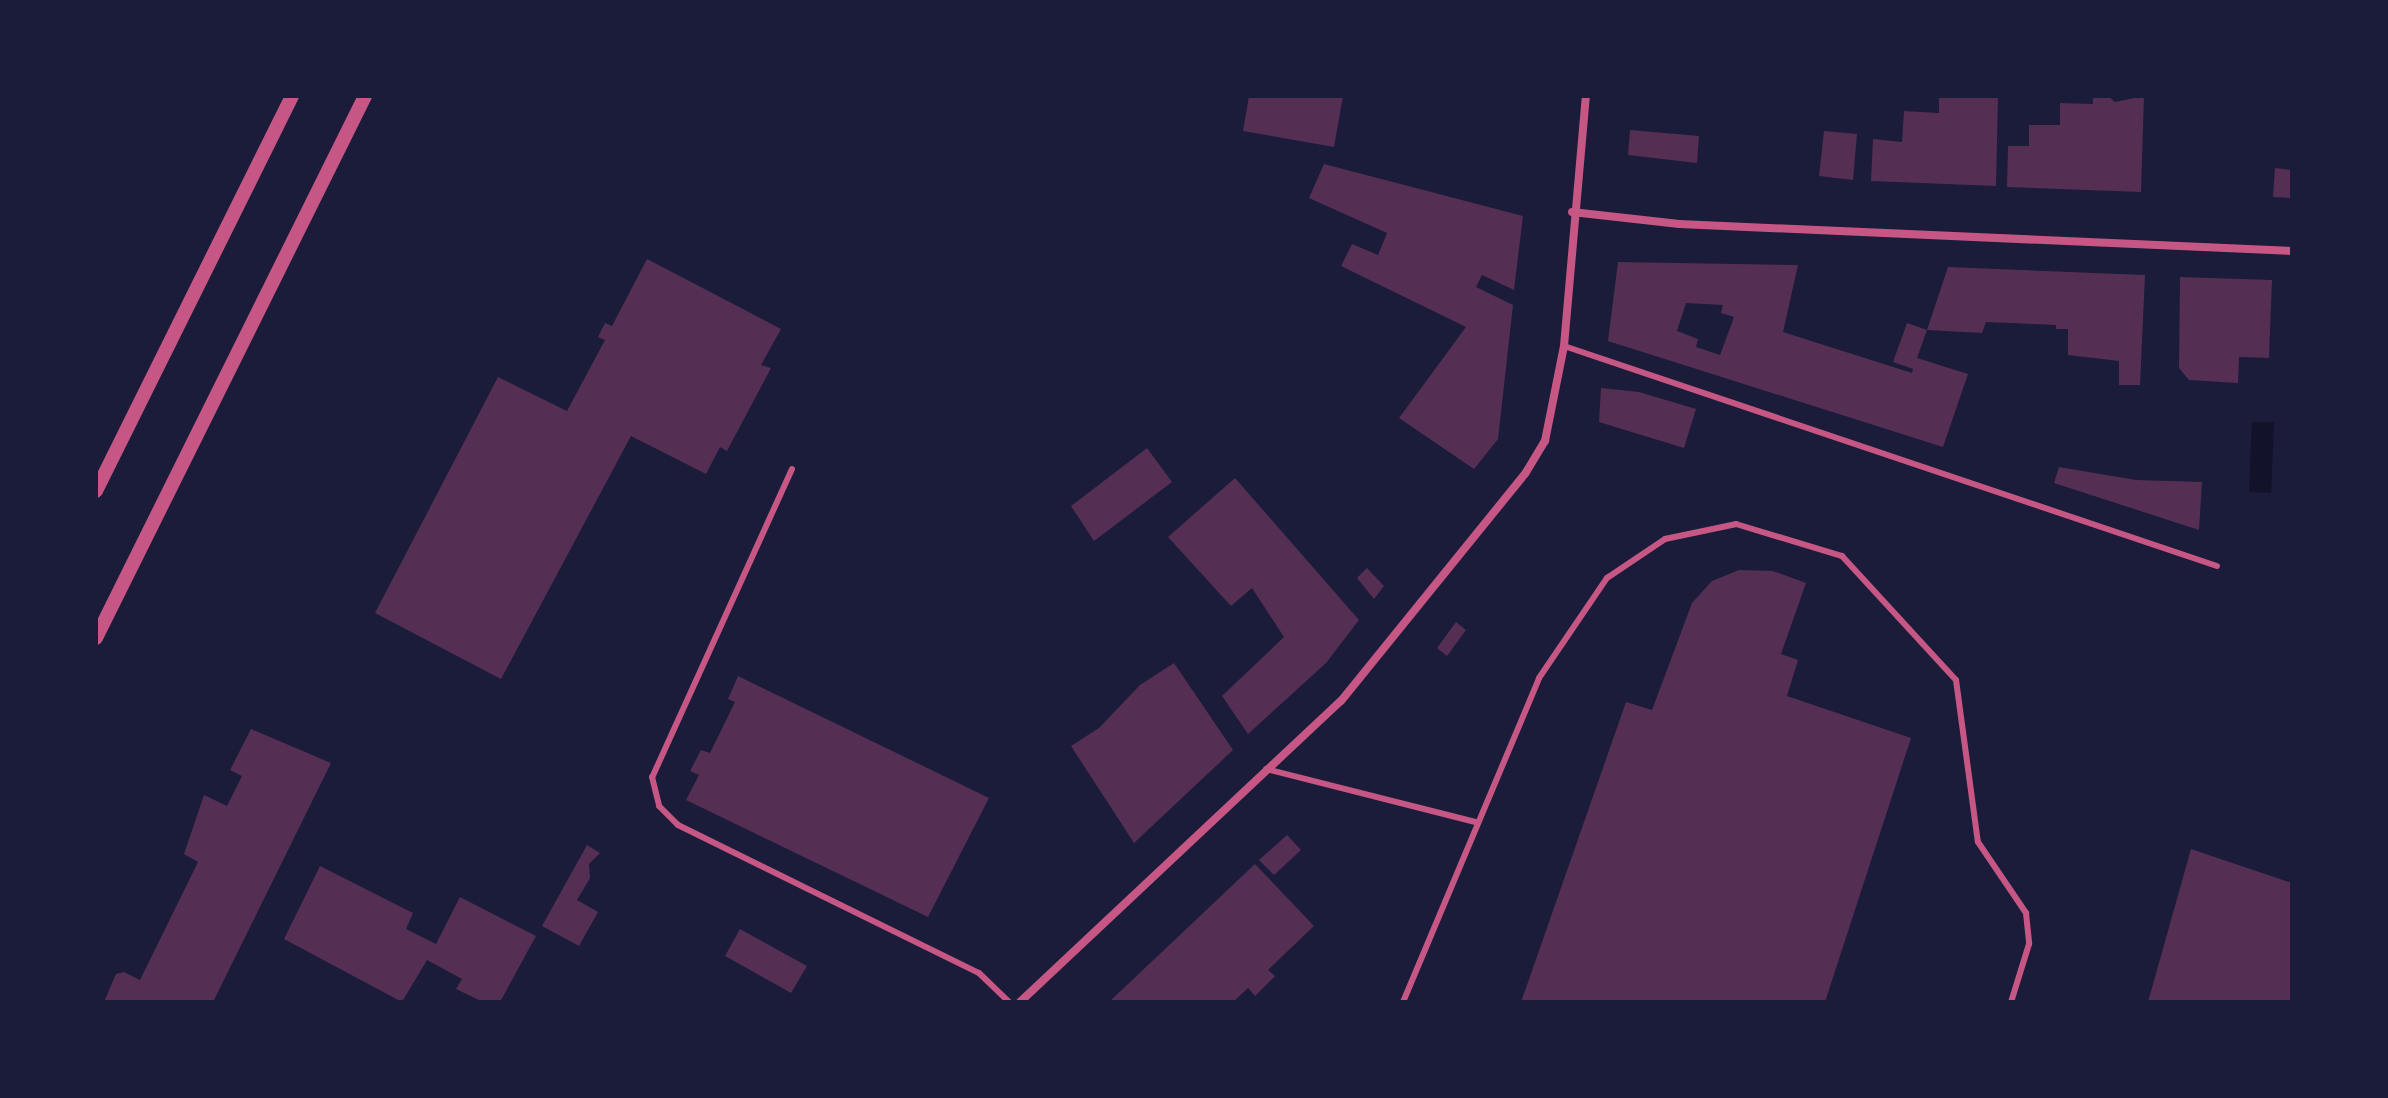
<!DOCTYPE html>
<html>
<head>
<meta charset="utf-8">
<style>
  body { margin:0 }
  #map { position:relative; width:2388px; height:1098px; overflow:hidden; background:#1b1b3a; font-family:"IBM Plex Sans",sans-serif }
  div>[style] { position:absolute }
  .water>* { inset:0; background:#12122b }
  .building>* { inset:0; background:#542f53 }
  .service>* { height:6px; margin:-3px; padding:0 3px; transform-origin:3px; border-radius:3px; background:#c65784 }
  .minor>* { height:8px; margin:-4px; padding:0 4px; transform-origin:4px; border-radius:4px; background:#c65784 }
  .tertiary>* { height:14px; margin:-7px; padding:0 7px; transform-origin:7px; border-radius:7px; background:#c65784 }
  span { translate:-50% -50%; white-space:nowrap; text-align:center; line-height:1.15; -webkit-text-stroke:8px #1b1b3a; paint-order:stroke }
  .frame { position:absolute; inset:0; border:98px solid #1b1b3a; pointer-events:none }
</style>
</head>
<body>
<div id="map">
  <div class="water">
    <div style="clip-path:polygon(2252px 422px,2274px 422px,2271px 493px,2249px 492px)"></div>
  </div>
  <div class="building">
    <div style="clip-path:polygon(1249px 96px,1343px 96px,1334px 147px,1243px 131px)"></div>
    <div style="clip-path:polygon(1939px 96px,1998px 96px,1996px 186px,1871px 181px,1873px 139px,1902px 142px,1904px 111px,1939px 113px)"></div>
    <div style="clip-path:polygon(2108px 96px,2115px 102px,2144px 96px,2141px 192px,2007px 187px,2008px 146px,2029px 146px,2029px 125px,2060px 125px,2060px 103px,2093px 104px,2093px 98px)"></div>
    <div style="clip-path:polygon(1630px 130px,1699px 136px,1697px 163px,1628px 155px)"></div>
    <div style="clip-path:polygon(1824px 131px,1857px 134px,1853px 180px,1819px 176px)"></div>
    <div style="clip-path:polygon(1324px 164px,1523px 216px,1514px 290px,1482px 275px,1476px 287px,1513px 305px,1498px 439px,1474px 469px,1399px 418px,1466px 327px,1341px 266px,1352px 244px,1378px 255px,1387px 233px,1309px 198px)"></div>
    <div style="clip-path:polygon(2275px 168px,2292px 170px,2292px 198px,2273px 197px)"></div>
    <div style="clip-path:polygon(647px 259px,781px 329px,761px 365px,771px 368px,727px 451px,720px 447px,706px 474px,631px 436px,501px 679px,375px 613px,498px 377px,567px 411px,605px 340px,598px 337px,605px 323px,612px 326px)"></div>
    <div style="clip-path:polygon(evenodd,1618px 262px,1798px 265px,1783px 332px,1912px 373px,1913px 369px,1893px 362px,1907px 323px,1927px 330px,1948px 267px,2145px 275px,2140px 385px,2119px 385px,2119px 361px,2068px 355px,2068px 329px,2056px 329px,2056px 325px,1986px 322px,1982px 333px,1927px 330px,1917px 358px,1968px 374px,1943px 447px,1608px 341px,1618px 262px,1686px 303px,1723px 305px,1721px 313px,1734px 317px,1720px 355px,1696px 347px,1698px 339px,1677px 331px,1686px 303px)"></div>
    <div style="clip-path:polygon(2180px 277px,2272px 280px,2269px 358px,2239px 357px,2238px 383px,2189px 380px,2179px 368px)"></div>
    <div style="clip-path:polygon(1601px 388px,1639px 392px,1696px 409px,1684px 448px,1599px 422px)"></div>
    <div style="clip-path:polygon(1147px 448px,1172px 482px,1094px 541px,1071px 506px)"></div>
    <div style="clip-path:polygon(2059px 467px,2136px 480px,2202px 482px,2199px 530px,2054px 483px)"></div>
    <div style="clip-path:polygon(1235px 478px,1359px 620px,1326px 663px,1248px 734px,1222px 696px,1284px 637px,1252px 588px,1231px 606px,1168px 537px)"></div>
    <div style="clip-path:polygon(1367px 568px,1384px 586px,1374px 599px,1357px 578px)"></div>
    <div style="clip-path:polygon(1739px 570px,1773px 571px,1806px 583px,1781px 654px,1798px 660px,1787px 696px,1911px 738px,1825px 1002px,1521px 1002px,1626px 702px,1652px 710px,1692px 603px,1712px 581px)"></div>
    <div style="clip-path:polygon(1456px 622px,1466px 630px,1447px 656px,1437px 648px)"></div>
    <div style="clip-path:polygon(1174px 663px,1233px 750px,1134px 843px,1071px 746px,1099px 728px,1140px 685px)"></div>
    <div style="clip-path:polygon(738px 676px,989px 798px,928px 917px,686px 800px,699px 775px,690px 771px,701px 750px,710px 753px,735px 702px,728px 699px)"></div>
    <div style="clip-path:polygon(251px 729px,331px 763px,213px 1002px,104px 1002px,116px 974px,124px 972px,140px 980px,198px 862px,184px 854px,204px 795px,227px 806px,242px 776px,230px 770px)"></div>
    <div style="clip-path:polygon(1287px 835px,1301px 850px,1274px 875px,1259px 860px)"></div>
    <div style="clip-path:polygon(587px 845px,600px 853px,589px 864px,590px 878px,577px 900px,598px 912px,579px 946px,542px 926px)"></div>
    <div style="clip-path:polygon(2191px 849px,2292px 883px,2292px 1002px,2148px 1002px)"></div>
    <div style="clip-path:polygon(1255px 864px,1314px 926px,1268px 970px,1275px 976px,1255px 996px,1248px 988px,1233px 1002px,1109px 1002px)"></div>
    <div style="clip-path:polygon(320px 866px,413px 913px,406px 929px,436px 944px,460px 897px,536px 936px,500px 1002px,483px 1002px,456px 989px,462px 979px,427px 960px,402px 1002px,284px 939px)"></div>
    <div style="clip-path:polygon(740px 929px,807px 966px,791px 993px,725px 956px)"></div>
  </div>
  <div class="service">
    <div style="left:1564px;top:346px;width:689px;rotate:18.62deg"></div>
    <div style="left:792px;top:469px;width:338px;rotate:114.4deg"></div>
    <div style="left:652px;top:777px;width:30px;rotate:76deg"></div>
    <div style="left:659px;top:806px;width:27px;rotate:45deg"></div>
    <div style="left:678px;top:825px;width:335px;rotate:26.2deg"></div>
    <div style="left:979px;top:973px;width:42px;rotate:44deg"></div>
    <div style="left:1266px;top:769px;width:216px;rotate:14.2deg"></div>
    <div style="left:1403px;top:1002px;width:351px;rotate:-67.2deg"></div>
    <div style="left:1539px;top:678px;width:121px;rotate:-55.8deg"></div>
    <div style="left:1607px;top:578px;width:70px;rotate:-33.9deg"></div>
    <div style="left:1665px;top:539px;width:73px;rotate:-11.9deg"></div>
    <div style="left:1736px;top:524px;width:111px;rotate:16.8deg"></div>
    <div style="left:1842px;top:556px;width:168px;rotate:47.4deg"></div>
    <div style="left:1956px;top:680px;width:163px;rotate:82.3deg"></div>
    <div style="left:1978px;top:842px;width:86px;rotate:55.9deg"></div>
    <div style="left:2026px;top:913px;width:31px;rotate:84deg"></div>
    <div style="left:2029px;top:944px;width:61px;rotate:107.2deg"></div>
  </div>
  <div class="minor">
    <div style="left:1572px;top:212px;width:108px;rotate:6.4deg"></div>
    <div style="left:1679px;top:224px;width:614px;rotate:2.52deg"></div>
    <div style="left:1020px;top:1002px;width:440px;rotate:-43.2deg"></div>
    <div style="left:1341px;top:701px;width:292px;rotate:-51deg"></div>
    <div style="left:1525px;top:474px;width:39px;rotate:-59deg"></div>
    <div style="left:1545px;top:441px;width:97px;rotate:-78.7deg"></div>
    <div style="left:1564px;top:346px;width:251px;rotate:-85deg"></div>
  </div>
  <div class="tertiary">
    <div style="left:96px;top:491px;width:441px;rotate:-63.6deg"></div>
    <div style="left:96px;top:638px;width:605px;rotate:-63.6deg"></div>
  </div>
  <div class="frame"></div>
</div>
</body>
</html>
